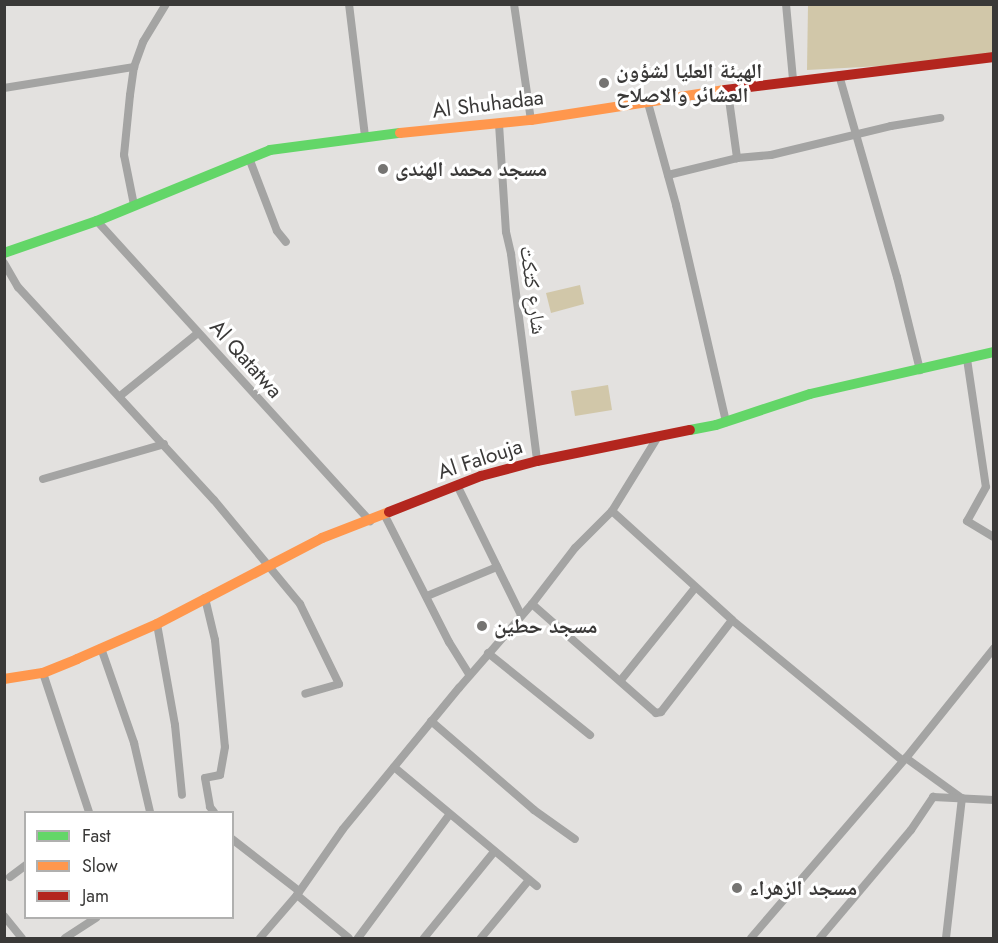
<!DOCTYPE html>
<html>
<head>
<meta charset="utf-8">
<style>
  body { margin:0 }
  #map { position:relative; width:998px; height:943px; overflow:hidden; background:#e3e1df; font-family:Jost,"Noto Naskh Arabic",sans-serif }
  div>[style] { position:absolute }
  .green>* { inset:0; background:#d1c7a9 }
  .street>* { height:8px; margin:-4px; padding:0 4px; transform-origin:4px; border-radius:4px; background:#a4a4a3 }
  .fast>* { height:10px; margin:-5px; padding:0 5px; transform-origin:5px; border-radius:5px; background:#63d668 }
  .slow>* { height:10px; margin:-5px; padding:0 5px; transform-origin:5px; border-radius:5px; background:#ff974d }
  .jam>* { height:10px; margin:-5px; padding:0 5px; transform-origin:5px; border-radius:5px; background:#b3261e }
  .dots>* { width:16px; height:16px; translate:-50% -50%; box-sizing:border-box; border:3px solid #fff; border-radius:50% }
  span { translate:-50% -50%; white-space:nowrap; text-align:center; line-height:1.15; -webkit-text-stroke:6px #fff; paint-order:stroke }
  .poi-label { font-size:21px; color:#3a3938; font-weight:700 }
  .left { translate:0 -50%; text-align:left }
  .street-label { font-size:21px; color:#3a3938 }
  .frame { position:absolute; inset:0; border:6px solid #3a3938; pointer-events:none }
  .legend { position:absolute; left:24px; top:811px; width:210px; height:108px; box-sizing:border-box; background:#fff; border:2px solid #b0b0af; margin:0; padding:8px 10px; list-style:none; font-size:18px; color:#3a3938 }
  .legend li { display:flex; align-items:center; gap:12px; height:30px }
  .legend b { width:30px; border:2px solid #b0b0af }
</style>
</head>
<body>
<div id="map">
  <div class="green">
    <div style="clip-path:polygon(808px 5px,993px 5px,993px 60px,807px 70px)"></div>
    <div style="clip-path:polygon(580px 285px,584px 304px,551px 313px,546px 293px)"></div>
    <div style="clip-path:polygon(608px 385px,612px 410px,575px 416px,571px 391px)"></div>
  </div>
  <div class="street">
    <div style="left:349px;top:4px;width:134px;rotate:83.1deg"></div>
    <div style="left:514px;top:4px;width:117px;rotate:81.7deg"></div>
    <div style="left:786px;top:4px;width:76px;rotate:84.7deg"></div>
    <div style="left:839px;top:75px;width:210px;rotate:74deg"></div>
    <div style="left:897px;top:277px;width:96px;rotate:76.1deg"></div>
    <div style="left:4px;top:88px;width:132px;rotate:-9.2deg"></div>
    <div style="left:728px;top:92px;width:67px;rotate:82.2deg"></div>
    <div style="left:737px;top:158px;width:34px;rotate:-5deg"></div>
    <div style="left:771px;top:155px;width:123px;rotate:-13.6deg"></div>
    <div style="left:891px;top:126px;width:50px;rotate:-9.3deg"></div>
    <div style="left:648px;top:103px;width:106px;rotate:74.6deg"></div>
    <div style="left:676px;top:205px;width:223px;rotate:77deg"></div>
    <div style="left:499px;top:124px;width:108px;rotate:86.3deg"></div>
    <div style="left:506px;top:232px;width:23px;rotate:77deg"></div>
    <div style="left:511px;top:254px;width:209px;rotate:82.8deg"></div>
    <div style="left:249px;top:158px;width:78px;rotate:69deg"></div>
    <div style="left:277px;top:231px;width:14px;rotate:51deg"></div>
    <div style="left:668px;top:175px;width:71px;rotate:-13.8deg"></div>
    <div style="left:134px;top:205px;width:51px;rotate:-101.3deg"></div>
    <div style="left:124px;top:155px;width:60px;rotate:-84.3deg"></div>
    <div style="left:130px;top:95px;width:28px;rotate:-82deg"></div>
    <div style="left:134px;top:67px;width:27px;rotate:-70deg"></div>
    <div style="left:143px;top:42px;width:44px;rotate:-58.8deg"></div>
    <div style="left:97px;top:221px;width:406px;rotate:47.7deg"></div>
    <div style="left:4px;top:263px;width:28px;rotate:60deg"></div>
    <div style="left:18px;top:287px;width:289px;rotate:47.4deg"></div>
    <div style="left:214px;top:500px;width:135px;rotate:50.4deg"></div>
    <div style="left:300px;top:604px;width:89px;rotate:64deg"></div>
    <div style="left:339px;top:684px;width:35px;rotate:164deg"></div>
    <div style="left:967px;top:359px;width:129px;rotate:81.6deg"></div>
    <div style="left:986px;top:487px;width:39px;rotate:119deg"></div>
    <div style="left:967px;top:521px;width:31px;rotate:31deg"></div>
    <div style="left:120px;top:396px;width:100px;rotate:-38.9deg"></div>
    <div style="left:43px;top:479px;width:126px;rotate:-16.1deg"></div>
    <div style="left:457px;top:485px;width:145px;rotate:63.8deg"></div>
    <div style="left:612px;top:511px;width:162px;rotate:42.2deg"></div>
    <div style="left:732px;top:620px;width:220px;rotate:39.5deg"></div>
    <div style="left:384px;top:514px;width:144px;rotate:63.1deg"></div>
    <div style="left:449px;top:642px;width:39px;rotate:58deg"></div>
    <div style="left:427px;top:596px;width:76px;rotate:-22.5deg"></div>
    <div style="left:205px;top:598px;width:43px;rotate:76.6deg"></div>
    <div style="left:215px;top:640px;width:107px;rotate:84.7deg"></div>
    <div style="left:225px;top:747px;width:28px;rotate:100deg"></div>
    <div style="left:220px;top:775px;width:15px;rotate:169deg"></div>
    <div style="left:205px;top:778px;width:29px;rotate:80deg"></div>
    <div style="left:210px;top:807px;width:6px;rotate:51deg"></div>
    <div style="left:532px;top:604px;width:165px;rotate:41.3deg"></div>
    <div style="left:656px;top:713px;width:5px;rotate:-11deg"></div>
    <div style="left:661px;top:712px;width:116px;rotate:-52.3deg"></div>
    <div style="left:157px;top:624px;width:103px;rotate:79.9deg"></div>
    <div style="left:175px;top:725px;width:70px;rotate:84.3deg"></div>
    <div style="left:101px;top:648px;width:101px;rotate:70.8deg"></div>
    <div style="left:134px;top:743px;width:71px;rotate:76.9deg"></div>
    <div style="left:488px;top:653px;width:131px;rotate:38.8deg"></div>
    <div style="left:43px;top:673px;width:146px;rotate:71.7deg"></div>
    <div style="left:621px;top:680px;width:118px;rotate:-51.2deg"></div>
    <div style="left:431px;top:721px;width:136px;rotate:40.8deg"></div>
    <div style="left:534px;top:810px;width:50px;rotate:35.3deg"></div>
    <div style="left:906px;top:758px;width:67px;rotate:35.8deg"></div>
    <div style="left:394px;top:767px;width:186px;rotate:39.8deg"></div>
    <div style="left:232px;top:839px;width:85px;rotate:37.8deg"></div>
    <div style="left:10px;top:877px;width:20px;rotate:-37deg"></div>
    <div style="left:297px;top:895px;width:67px;rotate:39.6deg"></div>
    <div style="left:4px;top:916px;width:28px;rotate:51deg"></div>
    <div style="left:65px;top:938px;width:37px;rotate:-33deg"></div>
    <div style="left:260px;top:938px;width:57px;rotate:-49.3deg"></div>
    <div style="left:297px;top:895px;width:80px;rotate:-55.1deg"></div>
    <div style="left:343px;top:829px;width:183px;rotate:-50.6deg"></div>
    <div style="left:459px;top:688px;width:111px;rotate:-49deg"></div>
    <div style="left:532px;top:604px;width:71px;rotate:-52.5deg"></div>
    <div style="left:575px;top:548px;width:52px;rotate:-45deg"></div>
    <div style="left:612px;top:511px;width:86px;rotate:-58.3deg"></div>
    <div style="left:358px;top:938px;width:153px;rotate:-53.5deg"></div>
    <div style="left:424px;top:938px;width:111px;rotate:-50.9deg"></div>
    <div style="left:481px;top:938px;width:75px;rotate:-50.4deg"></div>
    <div style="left:751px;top:938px;width:238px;rotate:-49.3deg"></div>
    <div style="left:906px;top:758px;width:141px;rotate:-51.3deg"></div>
    <div style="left:820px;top:938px;width:141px;rotate:-49.9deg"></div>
    <div style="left:911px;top:830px;width:40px;rotate:-56deg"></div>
    <div style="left:933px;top:797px;width:61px;rotate:2.8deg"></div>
    <div style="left:946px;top:938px;width:141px;rotate:-83.5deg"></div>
  </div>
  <div class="fast">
    <div style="left:4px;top:253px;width:98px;rotate:-19deg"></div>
    <div style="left:97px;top:221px;width:187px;rotate:-22.3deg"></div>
    <div style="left:270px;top:150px;width:131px;rotate:-7.5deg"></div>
    <div style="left:690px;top:430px;width:26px;rotate:-11deg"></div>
    <div style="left:716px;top:425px;width:99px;rotate:-18.3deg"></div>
    <div style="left:810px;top:394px;width:189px;rotate:-12.9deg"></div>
  </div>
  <div class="slow">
    <div style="left:400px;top:133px;width:132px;rotate:-5.7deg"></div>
    <div style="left:531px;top:120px;width:196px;rotate:-8.8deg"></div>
    <div style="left:4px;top:679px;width:39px;rotate:-9deg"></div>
    <div style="left:43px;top:673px;width:37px;rotate:-22deg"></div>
    <div style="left:77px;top:659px;width:87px;rotate:-23.6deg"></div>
    <div style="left:157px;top:624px;width:186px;rotate:-27.5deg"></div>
    <div style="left:322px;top:538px;width:72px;rotate:-21.2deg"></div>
  </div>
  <div class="jam">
    <div style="left:725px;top:90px;width:271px;rotate:-7deg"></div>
    <div style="left:389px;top:512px;width:99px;rotate:-21.4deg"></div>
    <div style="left:481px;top:476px;width:58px;rotate:-15deg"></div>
    <div style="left:537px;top:461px;width:156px;rotate:-11.5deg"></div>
  </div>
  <div class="dots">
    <div style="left:604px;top:83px;background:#757472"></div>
    <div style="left:383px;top:169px;background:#757472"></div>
    <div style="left:482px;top:626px;background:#757472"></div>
    <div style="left:737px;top:888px;background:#757472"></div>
  </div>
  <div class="poi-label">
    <span class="left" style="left:616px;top:83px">الهيئة العليا لشؤون<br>العشائر والاصلاح</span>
    <span class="left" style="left:395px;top:169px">مسجد محمد الهندى</span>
    <span class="left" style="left:494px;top:626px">مسجد حطين</span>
    <span class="left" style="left:749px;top:888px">مسجد الزهراء</span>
  </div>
  <div class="street-label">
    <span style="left:488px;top:104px;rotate:-7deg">Al Shuhadaa</span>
    <span style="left:533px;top:290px;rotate:82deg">شارع كتكت</span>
    <span style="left:246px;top:359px;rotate:48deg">Al Qatatwa</span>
    <span style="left:480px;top:459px;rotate:-18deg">Al Falouja</span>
  </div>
  <div class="frame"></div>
  <ul class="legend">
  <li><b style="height:8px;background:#63d668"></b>Fast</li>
  <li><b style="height:8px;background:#ff974d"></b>Slow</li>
  <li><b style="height:8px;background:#b3261e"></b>Jam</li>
  </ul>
</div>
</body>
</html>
